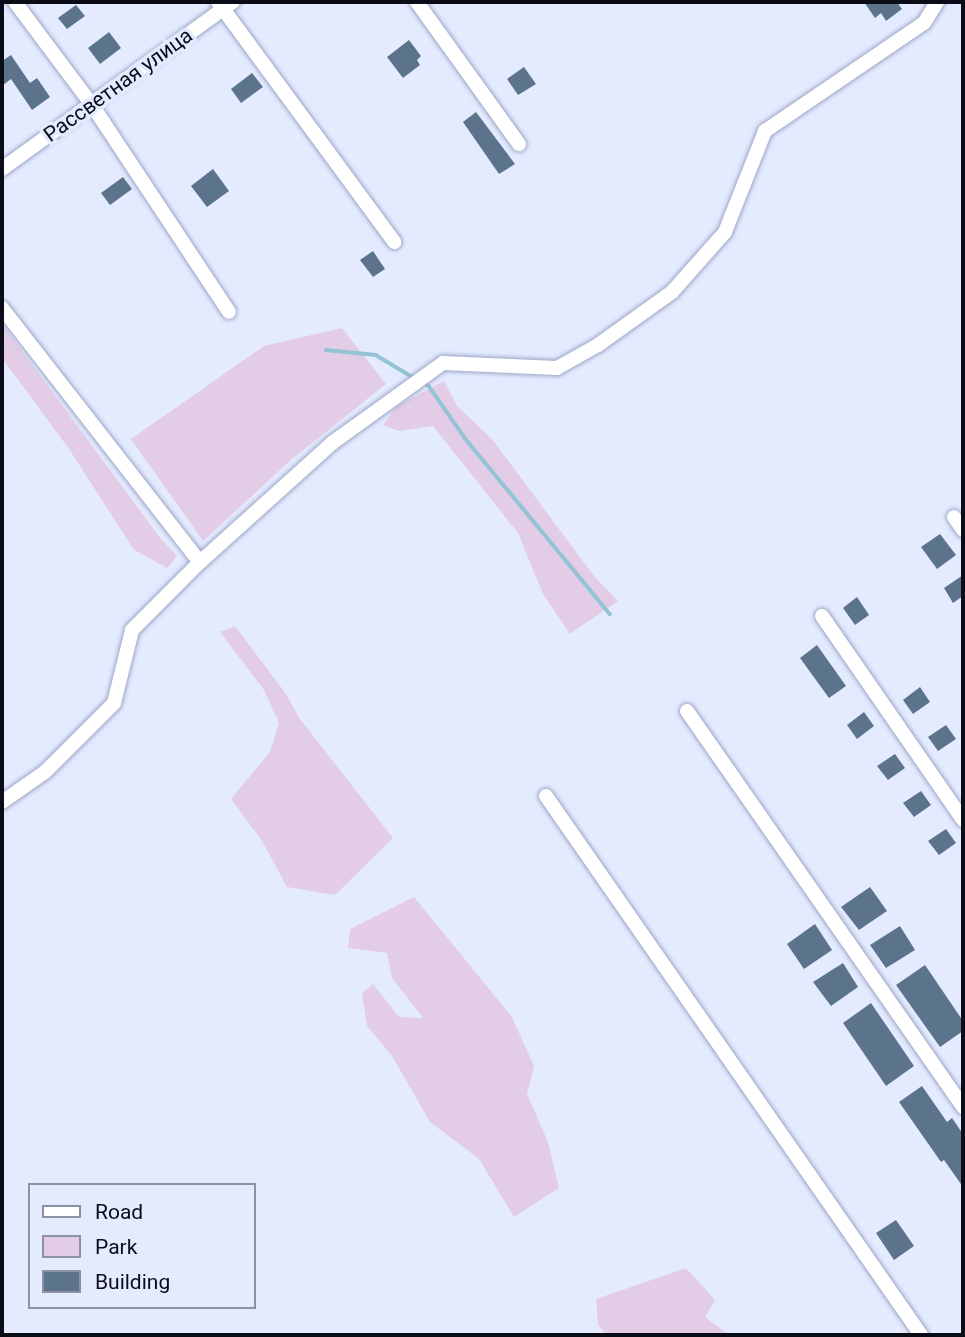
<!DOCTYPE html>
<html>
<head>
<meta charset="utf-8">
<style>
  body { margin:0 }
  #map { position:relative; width:965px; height:1337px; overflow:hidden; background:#e5ebff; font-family:Roboto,sans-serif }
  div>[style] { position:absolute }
  .green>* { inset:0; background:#e3cde6 }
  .stream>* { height:3.5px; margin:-1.75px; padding:0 1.75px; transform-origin:1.75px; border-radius:1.75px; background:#93c3d4 }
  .building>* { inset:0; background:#5c748b }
  .roads { filter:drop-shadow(0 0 2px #9da7c6) drop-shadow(0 0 2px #9da7c6) }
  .street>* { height:14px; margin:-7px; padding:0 7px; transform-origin:7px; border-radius:7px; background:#fff }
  span { translate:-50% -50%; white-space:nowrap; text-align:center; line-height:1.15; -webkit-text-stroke:7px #e5ebff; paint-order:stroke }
  .street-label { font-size:21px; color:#0a0d18 }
  .frame { position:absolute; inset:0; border:4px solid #0a0d18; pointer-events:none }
  .legend { position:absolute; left:28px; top:1183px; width:228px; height:126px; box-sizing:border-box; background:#e5ebff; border:2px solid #8d92a3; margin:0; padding:9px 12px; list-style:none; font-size:21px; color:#0a0d18 }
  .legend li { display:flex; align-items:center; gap:14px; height:35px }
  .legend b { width:35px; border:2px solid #8d92a3 }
</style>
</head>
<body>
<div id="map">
  <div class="green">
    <div style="clip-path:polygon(2px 324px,161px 539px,177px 556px,167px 568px,134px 550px,69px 449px,2px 358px)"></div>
    <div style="clip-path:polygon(342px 328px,386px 384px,292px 459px,203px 541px,131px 439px,264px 346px)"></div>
    <div style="clip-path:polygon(444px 381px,457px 406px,492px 439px,594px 576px,618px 601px,570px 634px,543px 594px,518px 533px,433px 426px,399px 431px,383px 425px,397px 406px)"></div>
    <div style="clip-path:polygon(235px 626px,286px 694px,300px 719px,393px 838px,335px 895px,287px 887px,262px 841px,231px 799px,270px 752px,279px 723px,264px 690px,220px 632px)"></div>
    <div style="clip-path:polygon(414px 897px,512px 1017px,534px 1066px,527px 1094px,548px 1142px,559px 1188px,514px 1217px,479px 1159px,430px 1122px,392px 1056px,367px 1026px,362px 993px,373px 984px,399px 1017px,423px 1018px,392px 978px,387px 953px,348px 948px,350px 929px)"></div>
    <div style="clip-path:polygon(686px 1268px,715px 1300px,705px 1317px,729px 1335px,607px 1335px,598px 1325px,596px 1299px)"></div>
  </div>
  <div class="stream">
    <div style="left:326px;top:350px;width:50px;rotate:5.7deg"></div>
    <div style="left:376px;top:355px;width:47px;rotate:31deg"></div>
    <div style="left:423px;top:382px;width:7px;rotate:34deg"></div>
    <div style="left:429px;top:386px;width:63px;rotate:55.3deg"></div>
    <div style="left:465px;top:438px;width:228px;rotate:50.5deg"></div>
  </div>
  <div class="building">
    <div style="clip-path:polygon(864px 2px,897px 2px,902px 9px,886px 21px,881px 13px,875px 18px)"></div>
    <div style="clip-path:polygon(76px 5px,85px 16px,67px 29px,58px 18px)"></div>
    <div style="clip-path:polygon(109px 32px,121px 48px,100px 64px,88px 48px)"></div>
    <div style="clip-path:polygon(409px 40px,421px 56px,417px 60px,420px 65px,403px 78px,387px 57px)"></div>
    <div style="clip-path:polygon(11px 55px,30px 83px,37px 78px,50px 97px,32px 110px,11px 79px,2px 86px,2px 61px)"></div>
    <div style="clip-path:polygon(524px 67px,536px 84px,518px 95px,507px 79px)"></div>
    <div style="clip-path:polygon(252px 73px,263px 87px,241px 103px,231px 89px)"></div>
    <div style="clip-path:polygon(476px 112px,515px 164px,499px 174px,463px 122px)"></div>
    <div style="clip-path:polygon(213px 169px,229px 191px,207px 207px,191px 186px)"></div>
    <div style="clip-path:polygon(123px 177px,132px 189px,110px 205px,101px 193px)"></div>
    <div style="clip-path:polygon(373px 251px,385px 269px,373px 277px,360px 260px)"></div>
    <div style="clip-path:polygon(940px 534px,956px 555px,937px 569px,921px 547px)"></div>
    <div style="clip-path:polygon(963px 575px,963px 596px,953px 603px,944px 588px)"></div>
    <div style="clip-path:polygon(857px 597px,869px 615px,855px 625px,843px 608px)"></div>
    <div style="clip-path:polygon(817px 645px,846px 686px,829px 698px,800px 658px)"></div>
    <div style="clip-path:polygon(920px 687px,930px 702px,913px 714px,903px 700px)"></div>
    <div style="clip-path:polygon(864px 712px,874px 726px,857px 739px,847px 725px)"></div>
    <div style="clip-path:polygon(946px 725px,956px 739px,938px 751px,928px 737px)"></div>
    <div style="clip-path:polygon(895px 754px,905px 768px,888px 780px,877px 766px)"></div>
    <div style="clip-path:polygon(921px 791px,931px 805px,914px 817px,903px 803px)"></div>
    <div style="clip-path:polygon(946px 829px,956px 843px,939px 855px,928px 841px)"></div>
    <div style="clip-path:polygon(870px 887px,887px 911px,859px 930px,841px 907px)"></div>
    <div style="clip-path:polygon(815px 924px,832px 950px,804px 969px,787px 944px)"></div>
    <div style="clip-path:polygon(900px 926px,915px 950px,886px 968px,870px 945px)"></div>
    <div style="clip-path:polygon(843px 963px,858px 987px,831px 1006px,813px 982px)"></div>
    <div style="clip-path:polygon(925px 965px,963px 1021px,963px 1031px,940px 1047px,896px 985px)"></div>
    <div style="clip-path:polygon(871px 1003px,914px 1066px,886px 1086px,843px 1023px)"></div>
    <div style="clip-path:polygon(922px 1086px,947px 1122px,952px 1118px,963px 1134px,963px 1187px,944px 1160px,941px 1162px,899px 1102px)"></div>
    <div style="clip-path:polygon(896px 1220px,914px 1246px,894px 1260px,876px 1233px)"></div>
  </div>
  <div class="roads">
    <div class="street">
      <div style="left:15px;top:2px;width:129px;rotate:53.2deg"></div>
      <div style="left:92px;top:105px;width:248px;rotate:56.5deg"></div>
      <div style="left:218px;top:2px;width:298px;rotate:53.7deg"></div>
      <div style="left:417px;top:2px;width:175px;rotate:54.3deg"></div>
      <div style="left:2px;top:169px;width:285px;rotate:-35.9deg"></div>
      <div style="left:2px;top:308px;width:322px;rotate:52.1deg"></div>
      <div style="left:954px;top:517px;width:16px;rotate:55deg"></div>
      <div style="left:822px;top:616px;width:248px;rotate:55.3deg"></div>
      <div style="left:687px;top:711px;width:483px;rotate:55.1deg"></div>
      <div style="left:546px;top:796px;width:657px;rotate:55.17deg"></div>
      <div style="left:2px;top:802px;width:52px;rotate:-34.9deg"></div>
      <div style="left:45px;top:772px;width:98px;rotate:-45deg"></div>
      <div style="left:114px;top:703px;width:75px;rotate:-76.1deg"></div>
      <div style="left:132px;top:630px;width:96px;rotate:-45deg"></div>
      <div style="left:200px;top:562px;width:178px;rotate:-42deg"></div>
      <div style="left:332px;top:443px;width:137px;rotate:-35.8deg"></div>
      <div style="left:443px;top:363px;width:114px;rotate:2.5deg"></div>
      <div style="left:557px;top:368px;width:47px;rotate:-29.3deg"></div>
      <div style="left:598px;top:345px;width:91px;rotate:-35.6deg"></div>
      <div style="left:672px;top:292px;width:80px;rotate:-48.5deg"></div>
      <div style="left:725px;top:232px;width:109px;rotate:-68.4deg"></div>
      <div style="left:765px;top:131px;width:192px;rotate:-34.2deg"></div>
      <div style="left:924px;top:23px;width:25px;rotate:-58deg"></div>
    </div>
  </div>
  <div class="street-label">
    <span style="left:118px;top:85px;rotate:-36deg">Рассветная улица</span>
  </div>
  <div class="frame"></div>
  <ul class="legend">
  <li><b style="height:9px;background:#fff"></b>Road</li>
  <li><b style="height:19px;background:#e3cde6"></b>Park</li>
  <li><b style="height:19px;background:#5c748b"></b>Building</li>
  </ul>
</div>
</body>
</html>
